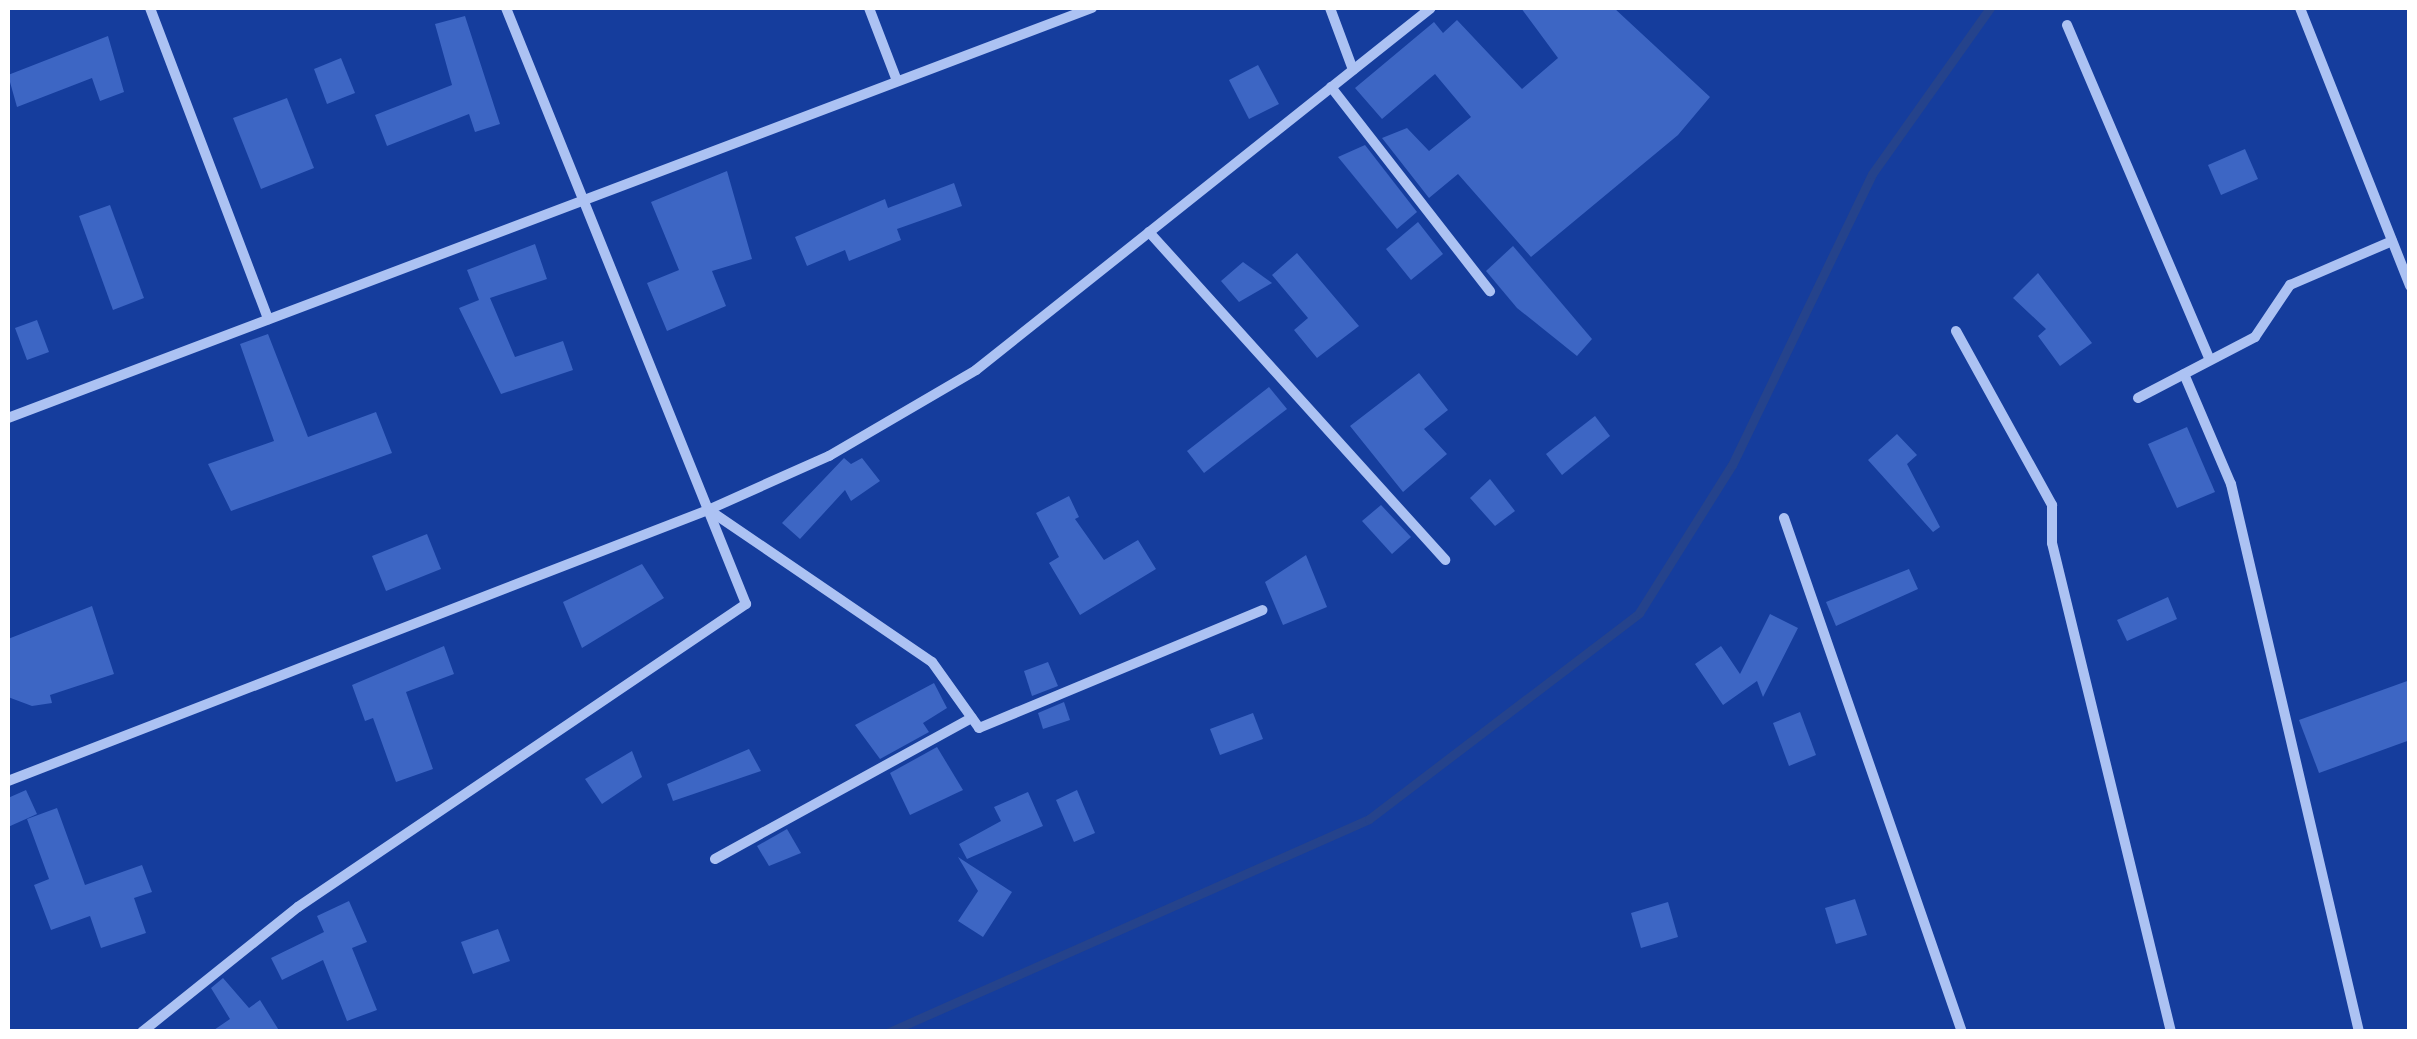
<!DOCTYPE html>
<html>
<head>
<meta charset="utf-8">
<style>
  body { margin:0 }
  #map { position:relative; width:2417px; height:1039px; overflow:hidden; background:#153d9d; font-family:"Nunito Sans",sans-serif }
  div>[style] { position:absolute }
  .stream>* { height:9px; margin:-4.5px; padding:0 4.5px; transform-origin:4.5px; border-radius:4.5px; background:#25438c }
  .building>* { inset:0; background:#3d66c4 }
  .minor>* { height:10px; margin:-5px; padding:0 5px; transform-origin:5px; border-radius:5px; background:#acc2f3 }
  span { translate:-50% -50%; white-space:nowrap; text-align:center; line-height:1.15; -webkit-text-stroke:8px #153d9d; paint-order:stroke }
  .frame { position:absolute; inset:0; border:10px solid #fff; pointer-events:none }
</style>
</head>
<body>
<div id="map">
  <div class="stream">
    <div style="left:889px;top:1032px;width:525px;rotate:-23.93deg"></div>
    <div style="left:1369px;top:819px;width:340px;rotate:-37.3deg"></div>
    <div style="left:1639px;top:613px;width:175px;rotate:-57.9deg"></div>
    <div style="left:1732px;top:465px;width:323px;rotate:-64.3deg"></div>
    <div style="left:1872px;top:174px;width:204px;rotate:-54.6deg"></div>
  </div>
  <div class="building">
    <div style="clip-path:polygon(1521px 8px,1614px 8px,1710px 97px,1678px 135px,1531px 257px,1458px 174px,1429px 198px,1382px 138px,1407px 128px,1429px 151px,1471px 117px,1435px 74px,1382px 119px,1355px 88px,1434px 22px,1443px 33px,1457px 20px,1522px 89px,1558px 58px)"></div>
    <div style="clip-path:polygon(465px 16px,500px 124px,475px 132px,469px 114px,387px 146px,375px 115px,452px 85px,435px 24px)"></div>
    <div style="clip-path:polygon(108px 36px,124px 92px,100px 101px,92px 78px,17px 107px,8px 75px)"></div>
    <div style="clip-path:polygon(341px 58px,355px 93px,327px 104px,314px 69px)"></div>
    <div style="clip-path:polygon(1258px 65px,1279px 104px,1249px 119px,1229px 80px)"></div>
    <div style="clip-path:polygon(287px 98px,314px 168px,261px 189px,233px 118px)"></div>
    <div style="clip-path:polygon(1365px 145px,1417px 212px,1397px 229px,1338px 157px)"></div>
    <div style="clip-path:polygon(2245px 149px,2258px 179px,2221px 195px,2208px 165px)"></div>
    <div style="clip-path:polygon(727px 171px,752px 259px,712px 271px,726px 306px,667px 331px,647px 283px,679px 270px,651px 202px)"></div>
    <div style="clip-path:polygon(954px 183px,962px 206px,897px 229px,901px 240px,849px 261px,845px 250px,807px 266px,795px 237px,885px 199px,888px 208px)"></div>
    <div style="clip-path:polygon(110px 205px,144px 298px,113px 310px,79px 216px)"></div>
    <div style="clip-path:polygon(1418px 222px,1443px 254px,1411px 280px,1386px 249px)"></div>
    <div style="clip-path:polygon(535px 244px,547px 279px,490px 298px,515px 357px,563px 341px,573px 370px,501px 394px,459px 308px,479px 300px,467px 270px)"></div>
    <div style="clip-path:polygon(1513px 246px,1592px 339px,1577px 356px,1517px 308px,1486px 271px)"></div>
    <div style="clip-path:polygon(1297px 253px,1359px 326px,1317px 358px,1294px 330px,1308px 318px,1272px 275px)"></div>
    <div style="clip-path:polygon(1243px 262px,1272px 283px,1239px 302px,1221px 281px)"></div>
    <div style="clip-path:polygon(2038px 273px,2092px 343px,2060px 366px,2038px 336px,2046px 329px,2013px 298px)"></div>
    <div style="clip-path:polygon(37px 320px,49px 352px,27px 360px,15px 328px)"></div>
    <div style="clip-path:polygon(268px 334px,308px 437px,376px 412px,392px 453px,231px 511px,208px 464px,274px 441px,240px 344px)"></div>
    <div style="clip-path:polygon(1419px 373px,1448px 410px,1424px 429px,1447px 454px,1403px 492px,1350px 426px)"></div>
    <div style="clip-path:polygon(1269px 387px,1287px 409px,1204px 473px,1187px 451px)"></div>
    <div style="clip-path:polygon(1595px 416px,1610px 436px,1562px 475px,1546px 454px)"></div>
    <div style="clip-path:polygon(2187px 427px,2215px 492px,2177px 508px,2148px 444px)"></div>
    <div style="clip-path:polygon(1897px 434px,1917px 455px,1907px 464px,1940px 527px,1933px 532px,1868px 460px)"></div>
    <div style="clip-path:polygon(844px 458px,851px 464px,862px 458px,880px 481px,851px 501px,845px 490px,800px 539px,782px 523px)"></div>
    <div style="clip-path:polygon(1490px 479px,1515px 511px,1495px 526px,1470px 498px)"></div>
    <div style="clip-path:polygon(1069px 496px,1079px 517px,1075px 519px,1104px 560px,1138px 540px,1156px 569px,1080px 615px,1049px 563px,1059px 557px,1036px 513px)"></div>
    <div style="clip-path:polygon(1381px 505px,1411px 537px,1392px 554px,1362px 521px)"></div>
    <div style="clip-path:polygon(427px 534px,441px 569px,386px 591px,372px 556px)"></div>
    <div style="clip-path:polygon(1306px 555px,1327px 607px,1283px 625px,1265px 582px)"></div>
    <div style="clip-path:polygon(642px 564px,664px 598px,582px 648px,563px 602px)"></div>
    <div style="clip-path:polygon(1909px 569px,1918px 589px,1836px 626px,1826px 602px)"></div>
    <div style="clip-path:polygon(2168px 597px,2177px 619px,2127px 641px,2117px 620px)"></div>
    <div style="clip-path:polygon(92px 606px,114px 674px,50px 695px,52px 703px,32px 706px,8px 697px,8px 639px)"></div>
    <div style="clip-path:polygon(1770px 614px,1798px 628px,1763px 697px,1757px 681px,1723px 705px,1695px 664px,1721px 646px,1740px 674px)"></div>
    <div style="clip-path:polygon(444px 646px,454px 674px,406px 692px,433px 769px,396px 782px,373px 718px,365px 721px,352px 685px)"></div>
    <div style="clip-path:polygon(1048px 662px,1058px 686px,1032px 696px,1024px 671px)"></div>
    <div style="clip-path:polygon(2410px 680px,2410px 740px,2319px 773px,2299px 720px)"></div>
    <div style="clip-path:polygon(934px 683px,947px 708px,923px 723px,929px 732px,880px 759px,855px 725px)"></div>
    <div style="clip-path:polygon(1064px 702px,1070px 720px,1043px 729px,1038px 713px)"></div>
    <div style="clip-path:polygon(1800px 712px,1816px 755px,1789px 766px,1773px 723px)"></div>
    <div style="clip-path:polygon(1253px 713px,1263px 739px,1220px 755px,1210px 729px)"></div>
    <div style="clip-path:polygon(937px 747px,963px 790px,910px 815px,890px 773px)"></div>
    <div style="clip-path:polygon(749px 749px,761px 771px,673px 801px,667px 784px)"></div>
    <div style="clip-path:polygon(632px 751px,642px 777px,602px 804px,585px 779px)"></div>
    <div style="clip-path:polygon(26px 790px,37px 814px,8px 827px,8px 798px)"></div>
    <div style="clip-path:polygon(1077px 790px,1095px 833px,1074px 842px,1056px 800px)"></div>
    <div style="clip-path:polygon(1028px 792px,1043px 826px,967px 859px,959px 844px,1001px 821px,994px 807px)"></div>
    <div style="clip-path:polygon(57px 808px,85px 885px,142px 865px,152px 892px,134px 898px,146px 933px,101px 948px,90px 916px,51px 930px,34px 885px,49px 879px,27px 819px)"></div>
    <div style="clip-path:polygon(787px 829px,801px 853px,769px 866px,757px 846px)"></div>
    <div style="clip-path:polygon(958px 857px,1012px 892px,983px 937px,958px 921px,978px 891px)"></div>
    <div style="clip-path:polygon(1855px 899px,1867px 935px,1836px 944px,1825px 908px)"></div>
    <div style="clip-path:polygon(349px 901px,367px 942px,352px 948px,377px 1010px,347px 1021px,323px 960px,282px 980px,271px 958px,324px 932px,317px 916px)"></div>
    <div style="clip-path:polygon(1668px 902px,1678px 937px,1641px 948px,1631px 913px)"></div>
    <div style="clip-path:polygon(498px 929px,510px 961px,473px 974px,461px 942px)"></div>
    <div style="clip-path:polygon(223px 978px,249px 1008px,260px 1000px,280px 1032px,211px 1032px,230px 1019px,211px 988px)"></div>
  </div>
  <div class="minor">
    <div style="left:150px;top:8px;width:333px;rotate:69.2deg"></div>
    <div style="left:869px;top:8px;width:78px;rotate:69deg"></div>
    <div style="left:1330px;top:8px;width:66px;rotate:69.6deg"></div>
    <div style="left:2300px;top:8px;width:299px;rotate:68.4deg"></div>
    <div style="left:2067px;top:25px;width:364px;rotate:66.9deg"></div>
    <div style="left:1331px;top:87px;width:259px;rotate:52.1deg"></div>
    <div style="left:1149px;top:232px;width:442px;rotate:47.9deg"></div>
    <div style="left:1956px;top:331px;width:199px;rotate:61.1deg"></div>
    <div style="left:2052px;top:505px;width:38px;rotate:90deg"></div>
    <div style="left:2052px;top:543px;width:503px;rotate:76.32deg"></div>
    <div style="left:2184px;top:374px;width:120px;rotate:66.9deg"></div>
    <div style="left:2231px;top:484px;width:563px;rotate:76.85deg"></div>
    <div style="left:2138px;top:398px;width:132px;rotate:-27.5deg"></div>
    <div style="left:2255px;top:337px;width:63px;rotate:-56.1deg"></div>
    <div style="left:2290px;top:285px;width:111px;rotate:-23.3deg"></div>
    <div style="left:8px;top:418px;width:1159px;rotate:-20.72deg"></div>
    <div style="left:709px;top:510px;width:270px;rotate:34.3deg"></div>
    <div style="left:932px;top:662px;width:81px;rotate:54.5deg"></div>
    <div style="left:979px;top:728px;width:307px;rotate:-22.6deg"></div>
    <div style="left:1784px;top:518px;width:544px;rotate:70.9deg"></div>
    <div style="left:8px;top:781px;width:751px;rotate:-21.16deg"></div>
    <div style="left:708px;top:510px;width:133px;rotate:-24.1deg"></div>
    <div style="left:829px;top:456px;width:170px;rotate:-30.3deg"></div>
    <div style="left:976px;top:370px;width:581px;rotate:-38.51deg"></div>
    <div style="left:715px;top:859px;width:293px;rotate:-28.8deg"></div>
    <div style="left:142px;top:1032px;width:200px;rotate:-38.7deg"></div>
    <div style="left:298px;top:907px;width:541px;rotate:-34.07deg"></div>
    <div style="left:746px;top:604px;width:643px;rotate:-111.93deg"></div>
  </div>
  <div class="frame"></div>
</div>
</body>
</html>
